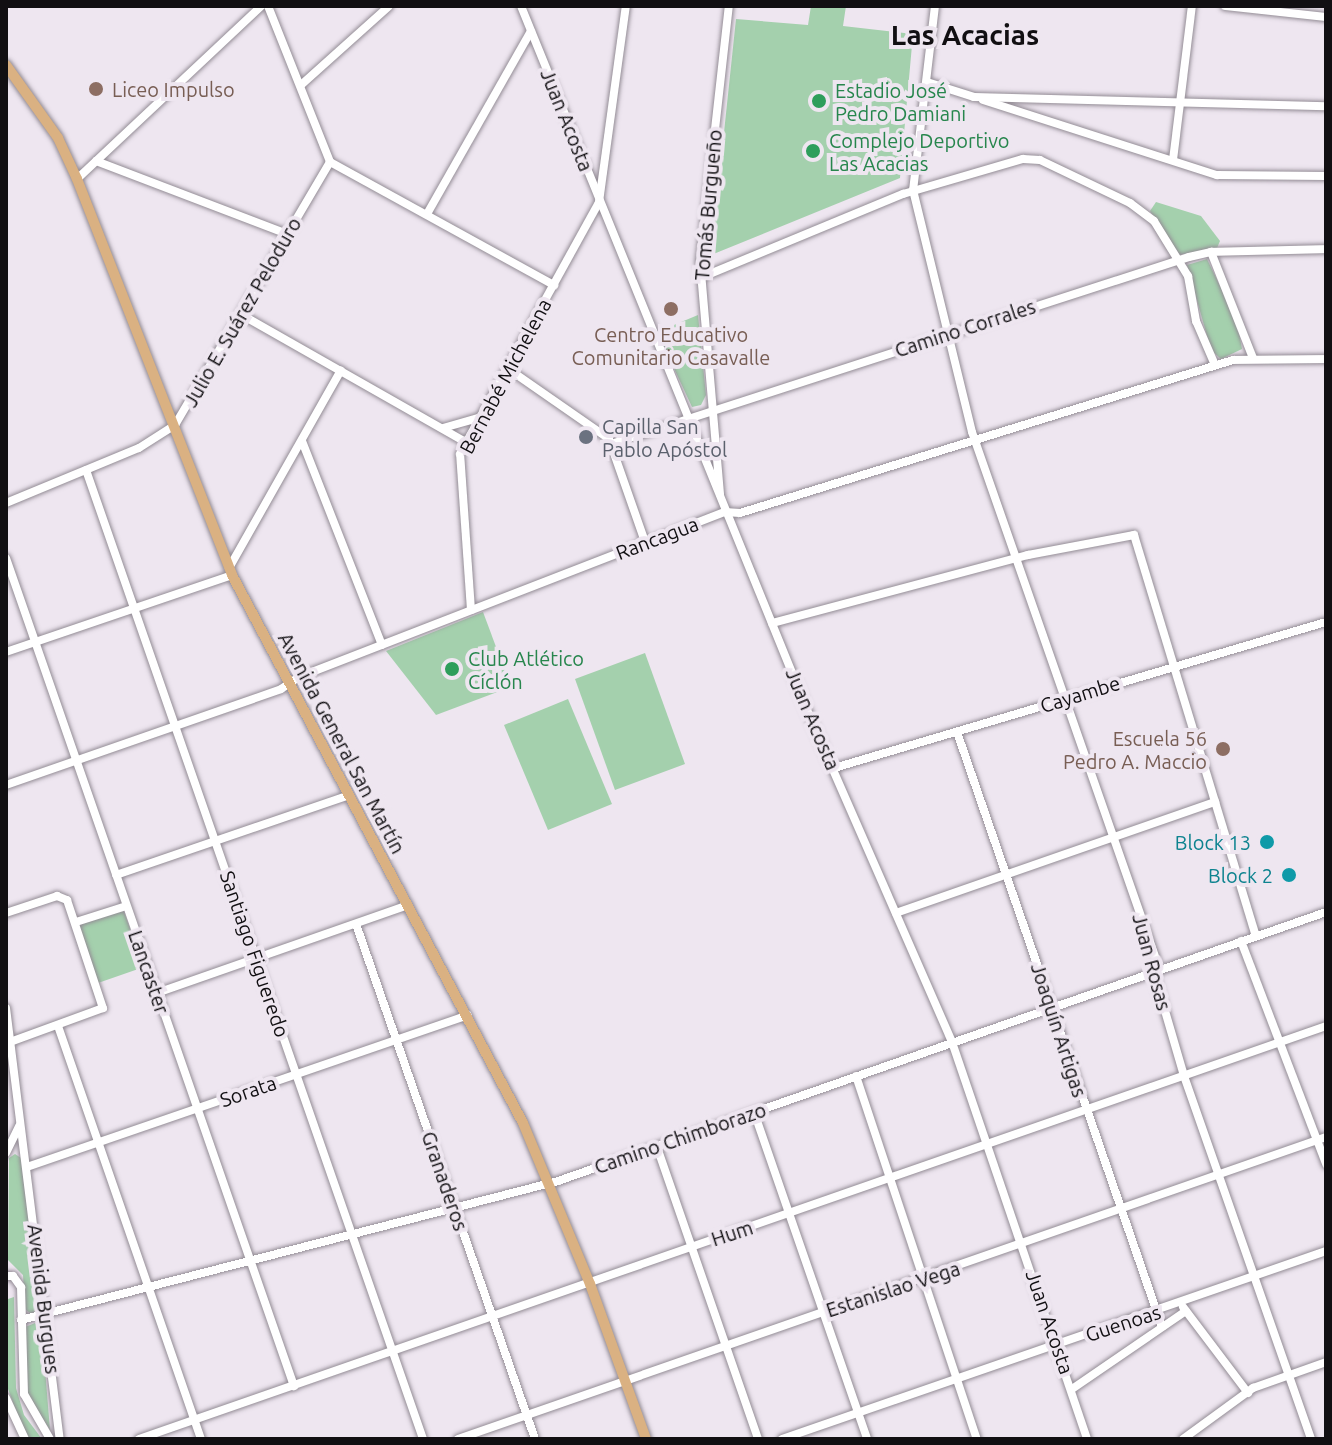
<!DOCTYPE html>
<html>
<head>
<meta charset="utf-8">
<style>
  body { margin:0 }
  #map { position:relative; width:1332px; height:1445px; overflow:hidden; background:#eee6f0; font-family:Ubuntu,sans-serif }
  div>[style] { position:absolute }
  .green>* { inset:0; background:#a4d0ad }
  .roads { filter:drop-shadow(0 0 2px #938c95) drop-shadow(0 0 2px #938c95) }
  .minor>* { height:8px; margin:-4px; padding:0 4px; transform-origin:4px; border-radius:4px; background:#fff }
  .major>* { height:10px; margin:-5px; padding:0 5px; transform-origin:5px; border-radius:5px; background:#dab182 }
  .dots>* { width:22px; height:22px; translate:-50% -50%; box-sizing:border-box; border:4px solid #eee6f0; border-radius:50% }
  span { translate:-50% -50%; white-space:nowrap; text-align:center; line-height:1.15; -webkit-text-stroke:8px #eee6f0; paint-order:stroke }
  .education-label { font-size:20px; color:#785e54 }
  .left { translate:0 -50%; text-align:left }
  .right { translate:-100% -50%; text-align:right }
  .leisure-label { font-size:20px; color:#27864d }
  .street-label { font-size:20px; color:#110f12 }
  .worship-label { font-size:20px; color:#5b616d }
  .culture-label { font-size:20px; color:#0d838f }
  .district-label { font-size:28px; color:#110f12; font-weight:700 }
  .frame { position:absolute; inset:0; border:8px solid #110f12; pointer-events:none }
</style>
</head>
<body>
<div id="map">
  <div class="green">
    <div style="clip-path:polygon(811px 6px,846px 6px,843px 26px,913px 34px,900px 178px,711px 255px,736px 19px,808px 25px)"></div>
    <div style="clip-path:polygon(1156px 202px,1201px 216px,1220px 241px,1217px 248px,1178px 255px,1150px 211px)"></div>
    <div style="clip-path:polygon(1207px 259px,1237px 321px,1242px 349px,1221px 359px,1211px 350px,1187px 265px)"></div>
    <div style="clip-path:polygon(698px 315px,706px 395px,701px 405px,692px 407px,657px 332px)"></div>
    <div style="clip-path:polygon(483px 612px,511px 687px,436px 715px,386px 651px)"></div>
    <div style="clip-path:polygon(645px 653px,685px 764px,615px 790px,575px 679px)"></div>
    <div style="clip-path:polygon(568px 699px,612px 804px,548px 830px,504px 725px)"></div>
    <div style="clip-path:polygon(123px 909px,144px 967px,98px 983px,79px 925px)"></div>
    <div style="clip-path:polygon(15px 1154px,21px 1158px,40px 1308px,31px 1314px,25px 1309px,23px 1275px,8px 1260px,9px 1158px)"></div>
    <div style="clip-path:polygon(14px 1297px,16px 1388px,24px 1415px,42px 1439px,30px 1439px,23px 1430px,8px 1389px,8px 1299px)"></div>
    <div style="clip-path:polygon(35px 1323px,42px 1332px,50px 1430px,27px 1395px,25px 1327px)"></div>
  </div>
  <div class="roads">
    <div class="minor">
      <div style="left:268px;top:6px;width:168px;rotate:68.3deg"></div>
      <div style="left:330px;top:162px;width:256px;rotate:28.8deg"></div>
      <div style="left:521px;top:6px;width:767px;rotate:67.88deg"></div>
      <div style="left:810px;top:717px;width:355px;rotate:66.4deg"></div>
      <div style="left:952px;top:1042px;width:419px;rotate:71.2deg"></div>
      <div style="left:935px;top:6px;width:185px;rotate:96.8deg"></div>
      <div style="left:913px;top:190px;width:249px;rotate:76.3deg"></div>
      <div style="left:972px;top:432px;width:561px;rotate:70.76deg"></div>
      <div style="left:1157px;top:962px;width:18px;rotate:93deg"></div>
      <div style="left:1156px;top:980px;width:100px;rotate:73.7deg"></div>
      <div style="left:1184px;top:1076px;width:385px;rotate:70.7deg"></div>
      <div style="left:1225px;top:6px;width:102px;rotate:6.2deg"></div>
      <div style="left:927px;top:82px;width:49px;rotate:17.7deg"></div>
      <div style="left:974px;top:97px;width:352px;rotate:1.5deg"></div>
      <div style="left:301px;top:85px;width:118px;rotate:-41.9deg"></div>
      <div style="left:983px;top:100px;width:246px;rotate:17.8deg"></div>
      <div style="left:1217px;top:175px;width:109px;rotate:0.5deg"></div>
      <div style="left:1173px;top:160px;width:155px;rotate:-83deg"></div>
      <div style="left:96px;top:161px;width:204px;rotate:20.9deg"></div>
      <div style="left:77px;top:179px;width:253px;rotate:-43.2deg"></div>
      <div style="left:427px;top:214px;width:210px;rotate:-60.4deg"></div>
      <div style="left:1211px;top:252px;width:114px;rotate:68.4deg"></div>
      <div style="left:700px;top:278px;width:220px;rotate:-22.5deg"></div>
      <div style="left:903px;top:194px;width:125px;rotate:-16.3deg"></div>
      <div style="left:1023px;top:159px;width:17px;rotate:3deg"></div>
      <div style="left:1040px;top:160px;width:100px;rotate:25.5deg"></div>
      <div style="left:1130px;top:203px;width:30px;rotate:37deg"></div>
      <div style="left:1154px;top:221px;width:65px;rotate:58.3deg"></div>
      <div style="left:1188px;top:276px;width:46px;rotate:79.9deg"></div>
      <div style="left:1196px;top:321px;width:48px;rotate:66.6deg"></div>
      <div style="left:242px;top:315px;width:257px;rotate:29.6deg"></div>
      <div style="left:507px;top:368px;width:124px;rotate:34.8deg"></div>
      <div style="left:609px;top:439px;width:109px;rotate:70.7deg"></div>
      <div style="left:443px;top:428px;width:37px;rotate:-16deg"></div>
      <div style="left:302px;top:441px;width:219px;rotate:68.6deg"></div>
      <div style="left:611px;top:444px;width:607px;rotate:-17.93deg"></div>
      <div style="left:1189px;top:257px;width:23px;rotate:-13deg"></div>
      <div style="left:1211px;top:252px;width:115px;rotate:-1.5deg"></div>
      <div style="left:86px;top:470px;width:1026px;rotate:70.82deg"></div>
      <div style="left:720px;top:494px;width:232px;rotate:-94.9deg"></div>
      <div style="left:700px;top:263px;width:259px;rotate:-83.6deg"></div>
      <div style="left:6px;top:503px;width:144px;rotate:-22.5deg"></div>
      <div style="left:139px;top:448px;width:43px;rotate:-32.6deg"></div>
      <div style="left:175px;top:425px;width:305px;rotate:-59.5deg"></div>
      <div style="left:6px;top:558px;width:877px;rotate:70.82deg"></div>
      <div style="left:229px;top:568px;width:227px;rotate:-60.5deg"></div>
      <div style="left:471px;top:610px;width:156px;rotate:-94deg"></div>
      <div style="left:460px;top:454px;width:288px;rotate:-61.1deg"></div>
      <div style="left:599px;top:202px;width:198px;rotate:-82.2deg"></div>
      <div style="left:772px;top:623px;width:265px;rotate:-14.9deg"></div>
      <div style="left:1028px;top:555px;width:108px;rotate:-10.7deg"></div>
      <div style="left:1134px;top:535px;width:419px;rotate:73.1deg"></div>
      <div style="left:6px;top:652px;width:239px;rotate:-18.8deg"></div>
      <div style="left:957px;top:732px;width:629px;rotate:70.99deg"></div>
      <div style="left:834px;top:768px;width:513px;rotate:-16.53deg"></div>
      <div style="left:6px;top:785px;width:291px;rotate:-19.2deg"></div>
      <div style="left:281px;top:689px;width:22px;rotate:-34deg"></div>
      <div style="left:299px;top:677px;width:457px;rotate:-21.2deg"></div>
      <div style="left:725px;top:512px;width:15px;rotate:4deg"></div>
      <div style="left:740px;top:513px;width:516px;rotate:-17.24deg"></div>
      <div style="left:1233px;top:360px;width:93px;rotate:-0.6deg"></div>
      <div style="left:116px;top:875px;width:247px;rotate:-18.9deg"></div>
      <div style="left:6px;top:913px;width:54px;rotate:-18.4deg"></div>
      <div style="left:57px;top:896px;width:11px;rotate:22deg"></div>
      <div style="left:67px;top:900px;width:114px;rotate:71.6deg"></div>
      <div style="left:103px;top:1008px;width:99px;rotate:159.9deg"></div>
      <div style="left:896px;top:913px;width:338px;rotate:-19.2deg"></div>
      <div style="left:76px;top:922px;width:52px;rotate:-17.7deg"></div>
      <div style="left:356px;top:924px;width:545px;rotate:70.83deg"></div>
      <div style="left:1241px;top:941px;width:239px;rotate:69.1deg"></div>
      <div style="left:157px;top:993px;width:266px;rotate:-19.3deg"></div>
      <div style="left:6px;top:1008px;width:434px;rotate:82.9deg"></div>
      <div style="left:58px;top:1026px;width:437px;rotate:70.9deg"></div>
      <div style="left:856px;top:1076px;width:383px;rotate:71.6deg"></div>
      <div style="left:754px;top:1112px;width:346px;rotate:70.9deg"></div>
      <div style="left:657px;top:1147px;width:309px;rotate:70.9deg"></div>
      <div style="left:6px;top:1153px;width:30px;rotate:-64deg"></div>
      <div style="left:27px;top:1167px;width:466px;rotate:-19deg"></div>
      <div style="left:6px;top:1276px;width:7px"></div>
      <div style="left:13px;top:1276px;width:14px;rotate:54deg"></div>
      <div style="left:21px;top:1287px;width:107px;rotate:88.4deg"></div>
      <div style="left:24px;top:1394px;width:52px;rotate:60deg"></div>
      <div style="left:1183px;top:1307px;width:108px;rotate:52.9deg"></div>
      <div style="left:21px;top:1320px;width:555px;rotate:-14.51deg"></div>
      <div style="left:558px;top:1181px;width:814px;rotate:-19.3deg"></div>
      <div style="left:1072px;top:1389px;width:138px;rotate:-34.4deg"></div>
      <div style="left:6px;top:1398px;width:45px;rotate:65.1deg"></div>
      <div style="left:139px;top:1439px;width:1257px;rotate:-19.18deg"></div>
      <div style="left:458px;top:1439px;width:919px;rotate:-19.18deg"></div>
      <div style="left:782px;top:1439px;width:576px;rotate:-19.06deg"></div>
      <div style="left:1183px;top:1439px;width:87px;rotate:-36.1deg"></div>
      <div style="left:1253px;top:1388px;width:77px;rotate:-19.6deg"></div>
    </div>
    <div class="major">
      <div style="left:6px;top:65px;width:90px;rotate:54.5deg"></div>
      <div style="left:58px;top:138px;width:45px;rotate:65.1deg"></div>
      <div style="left:77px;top:179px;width:425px;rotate:68.6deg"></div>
      <div style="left:232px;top:575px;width:620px;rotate:62.03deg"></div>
      <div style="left:523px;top:1123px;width:174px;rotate:67.4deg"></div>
      <div style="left:590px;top:1284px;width:165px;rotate:70.1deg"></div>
    </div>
  </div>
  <div class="dots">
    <div style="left:96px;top:89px;background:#8d6e63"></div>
    <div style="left:819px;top:101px;background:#2e9e5b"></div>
    <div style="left:813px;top:151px;background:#2e9e5b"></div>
    <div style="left:671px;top:309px;background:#8d6e63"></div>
    <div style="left:586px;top:437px;background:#6b7280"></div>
    <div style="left:452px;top:669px;background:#2e9e5b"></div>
    <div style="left:1223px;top:749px;background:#8d6e63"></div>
    <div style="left:1267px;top:842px;background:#0f9aa8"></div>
    <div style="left:1289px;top:875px;background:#0f9aa8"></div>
  </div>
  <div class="education-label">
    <span class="left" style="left:112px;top:89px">Liceo Impulso</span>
    <span style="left:671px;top:346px">Centro Educativo<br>Comunitario Casavalle</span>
    <span class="right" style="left:1207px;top:750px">Escuela 56<br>Pedro A. Maccio</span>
  </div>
  <div class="leisure-label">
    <span class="left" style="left:835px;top:102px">Estadio José<br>Pedro Damiani</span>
    <span class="left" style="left:829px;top:152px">Complejo Deportivo<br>Las Acacias</span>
    <span class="left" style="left:468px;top:670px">Club Atlético<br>Cíclón</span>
  </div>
  <div class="street-label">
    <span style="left:567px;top:120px;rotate:68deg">Juan Acosta</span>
    <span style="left:708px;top:205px;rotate:-85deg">Tomás Burgueño</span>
    <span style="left:242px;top:312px;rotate:-60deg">Julio E. Suárez Peloduro</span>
    <span style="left:965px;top:328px;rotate:-18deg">Camino Corrales</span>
    <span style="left:505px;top:376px;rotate:-62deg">Bernabé Michelena</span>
    <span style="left:657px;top:538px;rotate:-21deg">Rancagua</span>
    <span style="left:1080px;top:694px;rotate:-17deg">Cayambe</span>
    <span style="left:813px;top:719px;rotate:67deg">Juan Acosta</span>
    <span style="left:342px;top:743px;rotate:62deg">Avenida General San Martín</span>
    <span style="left:255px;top:954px;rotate:71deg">Santiago Figueredo</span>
    <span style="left:1152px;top:962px;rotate:75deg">Juan Rosas</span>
    <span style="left:149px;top:972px;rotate:71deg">Lancaster</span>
    <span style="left:1059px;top:1030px;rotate:72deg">Joaquín Artigas</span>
    <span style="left:248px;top:1091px;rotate:-19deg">Sorata</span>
    <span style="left:680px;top:1138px;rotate:-19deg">Camino Chimborazo</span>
    <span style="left:445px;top:1181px;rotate:71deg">Granaderos</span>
    <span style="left:732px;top:1233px;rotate:-18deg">Hum</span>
    <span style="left:893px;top:1289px;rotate:-18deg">Estanislao Vega</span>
    <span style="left:44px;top:1299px;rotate:83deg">Avenida Burgues</span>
    <span style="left:1050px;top:1322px;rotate:71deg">Juan Acosta</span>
    <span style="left:1123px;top:1323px;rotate:-18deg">Guenoas</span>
  </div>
  <div class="worship-label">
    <span class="left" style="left:602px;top:438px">Capilla San<br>Pablo Apóstol</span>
  </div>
  <div class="culture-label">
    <span class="right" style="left:1251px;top:842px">Block 13</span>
    <span class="right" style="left:1273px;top:875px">Block 2</span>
  </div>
  <div class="district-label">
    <span style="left:965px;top:35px">Las Acacias</span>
  </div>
  <div class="frame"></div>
</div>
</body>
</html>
